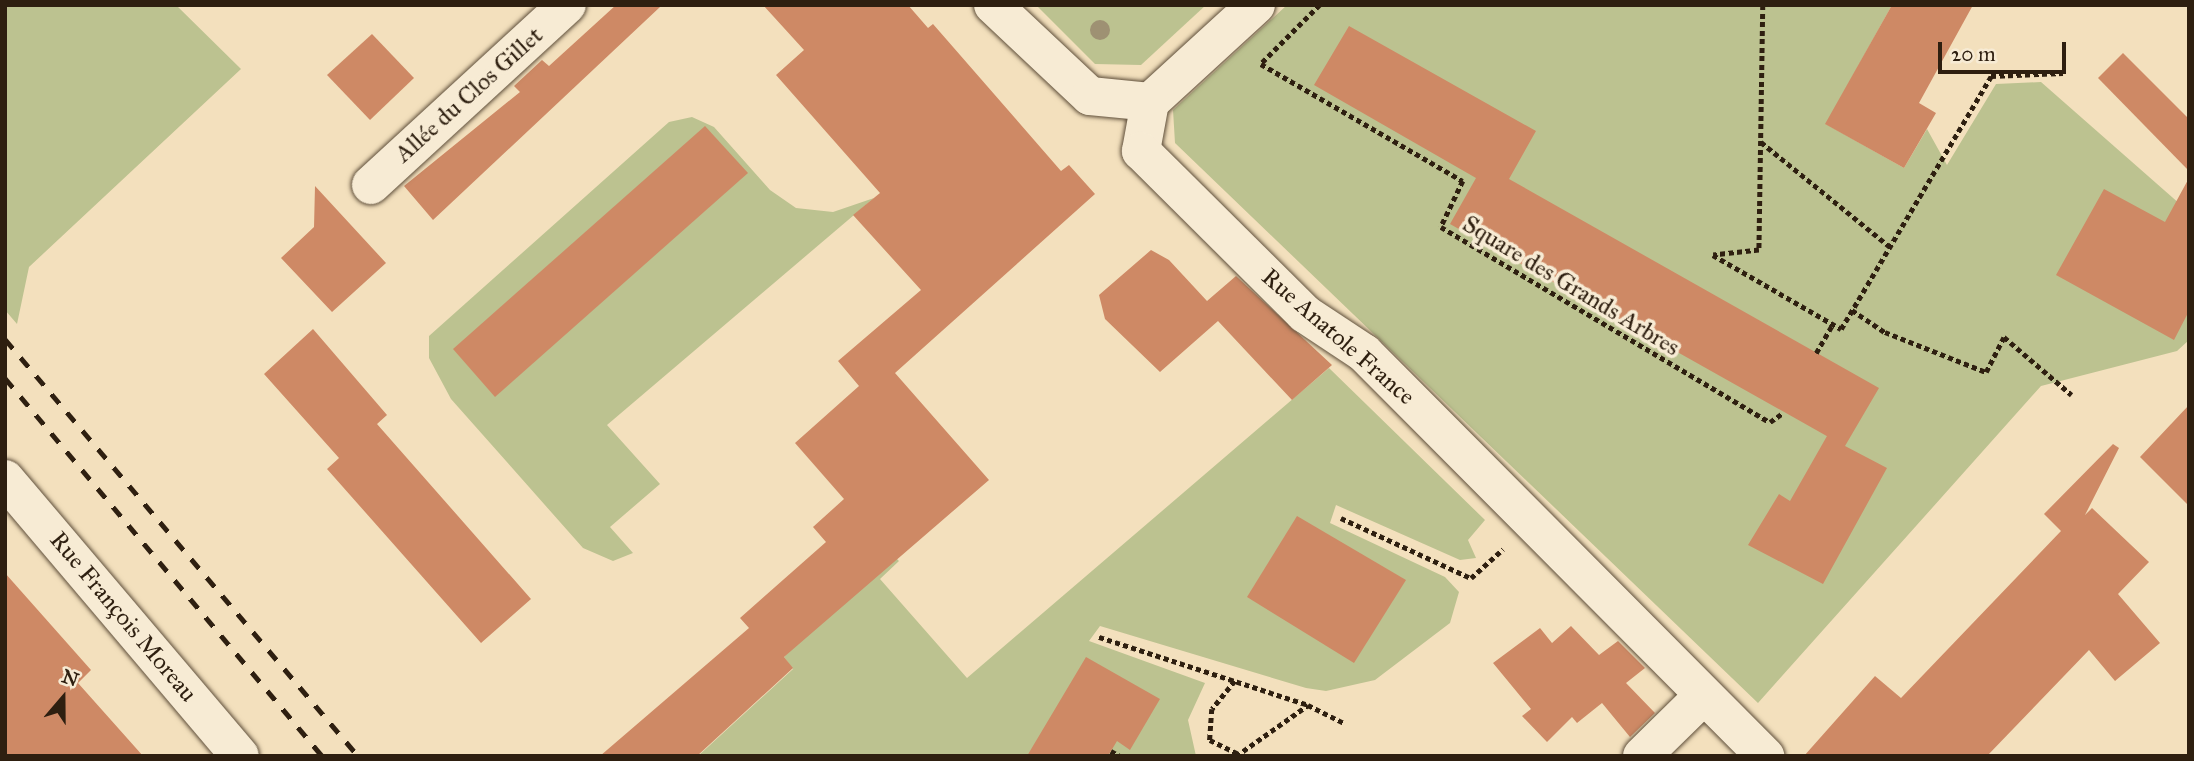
<!DOCTYPE html>
<html>
<head>
<meta charset="utf-8">
<style>
  body { margin:0 }
  #map { position:relative; width:2194px; height:761px; overflow:hidden; background:#f3e0bd; font-family:"IM FELL Great Primer",serif }
  div>[style] { position:absolute }
  .green>* { inset:0; background:#bcc290 }
  .building>* { inset:0; background:#ce8965 }
  .path>* { height:4.5px; margin-top:-2.25px; transform-origin:0; background:repeating-linear-gradient(90deg,#2e1f10 0 5px,transparent 0 8.5px) }
  .roads { filter:drop-shadow(0 0 2px #5f4f3b) drop-shadow(0 0 2px #5f4f3b) }
  .minor>* { height:38px; margin:-19px; padding:0 19px; transform-origin:19px; border-radius:19px; background:#f7ebd4 }
  .rail>* { height:5px; margin-top:-2.5px; transform-origin:0; background:repeating-linear-gradient(90deg,#2e1f10 0 12px,transparent 0 24px) }
  .trees>* { width:20px; height:20px; margin:-10px; border-radius:50%; background:#9e9173 }
  span { translate:-50% -50%; white-space:nowrap; text-align:center; line-height:1.15; -webkit-text-stroke:7px #f7ebd4; paint-order:stroke }
  .street-label { font-size:24px; color:#2e1f10 }
  .frame { position:absolute; inset:0; border:7px solid #2e1f10; pointer-events:none }
  .north { position:absolute; left:28px; top:663px; width:70px; height:70px; -webkit-text-stroke:5px #f7ebd4; paint-order:stroke; rotate:20deg; font-size:19px; font-weight:700; line-height:28px; text-align:center; color:#2e1f10 }
  .north::after { content:''; display:block; margin:auto; width:24px; height:32px; background:#2e1f10; clip-path:polygon(50% 0,100% 100%,50% 72%,0 100%) }
  .scale { position:absolute; left:1938px; top:42px; width:128px; height:32px; box-sizing:border-box; border:4px solid #2e1f10; border-top:0; padding-left:9px; font-size:21px; line-height:24px; white-space:nowrap; color:#2e1f10; -webkit-text-stroke:5px #f7ebd4; paint-order:stroke }
</style>
</head>
<body>
<div id="map">
  <div class="green">
    <div style="clip-path:polygon(5px 5px,176px 5px,241px 69px,29px 267px,17px 324px,5px 310px)"></div>
    <div style="clip-path:polygon(1036px 5px,1206px 5px,1141px 65px,1095px 64px)"></div>
    <div style="clip-path:polygon(1287px 5px,1892px 5px,1826px 124px,1904px 168px,1927px 129px,1947px 165px,1996px 84px,2041px 82px,2189px 212px,2189px 340px,2177px 351px,2041px 386px,1758px 703px,1175px 143px,1173px 110px)"></div>
    <div style="clip-path:polygon(692px 117px,714px 127px,770px 190px,796px 208px,833px 212px,874px 198px,607px 425px,660px 484px,610px 527px,633px 553px,613px 561px,583px 548px,451px 399px,429px 358px,429px 336px,669px 122px)"></div>
    <div style="clip-path:polygon(1329px 368px,1485px 520px,1468px 540px,1476px 558px,1460px 560px,1336px 505px,1330px 523px,1445px 577px,1459px 592px,1450px 623px,1375px 680px,1326px 691px,1306px 688px,1100px 626px,1089px 641px,1205px 683px,1188px 720px,1196px 756px,698px 756px,793px 669px,784px 657px,885px 547px,899px 561px,880px 579px,967px 678px)"></div>
  </div>
  <div class="building">
    <div style="clip-path:polygon(616px 5px,660px 7px,433px 220px,404px 186px,520px 92px,514px 86px,542px 60px,549px 66px)"></div>
    <div style="clip-path:polygon(763px 5px,908px 5px,928px 28px,933px 24px,1061px 171px,1069px 165px,1095px 194px,895px 373px,989px 480px,784px 657px,793px 668px,697px 756px,600px 756px,749px 628px,740px 618px,826px 542px,813px 527px,844px 499px,795px 443px,859px 386px,838px 361px,921px 290px,853px 215px,880px 193px,776px 75px,804px 50px)"></div>
    <div style="clip-path:polygon(1892px 5px,1973px 5px,1919px 103px,1936px 113px,1904px 168px,1825px 124px)"></div>
    <div style="clip-path:polygon(1349px 26px,1536px 131px,1509px 179px,1879px 388px,1845px 446px,1887px 468px,1823px 584px,1748px 545px,1779px 494px,1790px 501px,1827px 436px,1832px 439px,1450px 224px,1476px 178px,1314px 85px)"></div>
    <div style="clip-path:polygon(372px 34px,414px 78px,370px 120px,327px 75px)"></div>
    <div style="clip-path:polygon(2123px 53px,2189px 119px,2189px 171px,2098px 78px)"></div>
    <div style="clip-path:polygon(705px 126px,748px 173px,495px 397px,453px 349px)"></div>
    <div style="clip-path:polygon(2189px 178px,2189px 311px,2174px 340px,2056px 275px,2104px 189px,2165px 222px)"></div>
    <div style="clip-path:polygon(315px 186px,386px 263px,332px 312px,281px 258px,314px 227px)"></div>
    <div style="clip-path:polygon(1151px 250px,1169px 260px,1207px 301px,1236px 276px,1332px 365px,1292px 400px,1218px 321px,1160px 372px,1105px 319px,1099px 295px)"></div>
    <div style="clip-path:polygon(313px 329px,387px 415px,377px 424px,531px 599px,481px 643px,327px 469px,339px 458px,264px 374px)"></div>
    <div style="clip-path:polygon(2189px 405px,2189px 506px,2140px 457px)"></div>
    <div style="clip-path:polygon(2113px 444px,2119px 448px,2085px 515px,2092px 508px,2149px 562px,2118px 594px,2160px 643px,2115px 681px,2089px 650px,1987px 756px,1804px 756px,1875px 676px,1901px 698px,2061px 531px,2044px 514px)"></div>
    <div style="clip-path:polygon(1297px 516px,1406px 580px,1354px 663px,1247px 597px)"></div>
    <div style="clip-path:polygon(5px 573px,91px 670px,78px 683px,143px 756px,5px 756px)"></div>
    <div style="clip-path:polygon(1571px 626px,1599px 655px,1618px 641px,1645px 668px,1626px 683px,1655px 713px,1630px 737px,1602px 703px,1577px 723px,1572px 717px,1547px 742px,1522px 716px,1531px 709px,1493px 663px,1540px 628px,1552px 643px)"></div>
    <div style="clip-path:polygon(1086px 657px,1160px 699px,1130px 750px,1117px 741px,1108px 756px,1027px 756px)"></div>
  </div>
  <div class="path">
    <div style="left:1320px;top:5px;width:83px;rotate:135deg"></div>
    <div style="left:1261px;top:64px;width:233px;rotate:30.1deg"></div>
    <div style="left:1463px;top:181px;width:51px;rotate:115.6deg"></div>
    <div style="left:1441px;top:227px;width:382px;rotate:30.7deg"></div>
    <div style="left:1770px;top:422px;width:16px;rotate:-35deg"></div>
    <div style="left:1763px;top:5px;width:245px;rotate:90.9deg"></div>
    <div style="left:1759px;top:250px;width:46px;rotate:173.8deg"></div>
    <div style="left:1713px;top:255px;width:148px;rotate:30deg"></div>
    <div style="left:1841px;top:329px;width:294px;rotate:-59.3deg"></div>
    <div style="left:1991px;top:76px;width:72px;rotate:-2.4deg"></div>
    <div style="left:1761px;top:142px;width:166px;rotate:39.1deg"></div>
    <div style="left:1852px;top:310px;width:40px;rotate:34deg"></div>
    <div style="left:1885px;top:332px;width:109px;rotate:21.6deg"></div>
    <div style="left:1986px;top:372px;width:39px;rotate:-63deg"></div>
    <div style="left:2004px;top:337px;width:89px;rotate:40.5deg"></div>
    <div style="left:1816px;top:353px;width:34px;rotate:-60deg"></div>
    <div style="left:1341px;top:518px;width:143px;rotate:24.8deg"></div>
    <div style="left:1471px;top:578px;width:43px;rotate:-42.2deg"></div>
    <div style="left:1099px;top:637px;width:220px;rotate:18deg"></div>
    <div style="left:1235px;top:681px;width:36px;rotate:129deg"></div>
    <div style="left:1212px;top:709px;width:31px;rotate:94deg"></div>
    <div style="left:1210px;top:740px;width:32px;rotate:26deg"></div>
    <div style="left:1111px;top:751px;width:10px;rotate:29deg"></div>
    <div style="left:1236px;top:756px;width:88px;rotate:-35.3deg"></div>
    <div style="left:1308px;top:705px;width:40px;rotate:26.6deg"></div>
  </div>
  <div class="roads">
    <div class="minor">
      <div style="left:993px;top:5px;width:133px;rotate:43.2deg"></div>
      <div style="left:1090px;top:96px;width:60px;rotate:5.7deg"></div>
      <div style="left:1256px;top:5px;width:144px;rotate:137.5deg"></div>
      <div style="left:1150px;top:102px;width:50px;rotate:100.4deg"></div>
      <div style="left:1141px;top:151px;width:231px;rotate:44.8deg"></div>
      <div style="left:1305px;top:314px;width:71px;rotate:33.5deg"></div>
      <div style="left:1364px;top:353px;width:569px;rotate:45.14deg"></div>
      <div style="left:371px;top:185px;width:266px;rotate:-42.6deg"></div>
      <div style="left:5px;top:479px;width:363px;rotate:49.7deg"></div>
      <div style="left:1642px;top:756px;width:83px;rotate:-44.5deg"></div>
    </div>
  </div>
  <div class="rail">
    <div style="left:5px;top:339px;width:546px;rotate:49.75deg"></div>
    <div style="left:5px;top:378px;width:493px;rotate:50deg"></div>
  </div>
  <div class="trees">
    <div style="left:1100px;top:30px"></div>
  </div>
  <div class="street-label">
    <span style="left:469px;top:95px;rotate:-42deg">Allée du Clos Gillet</span>
    <span style="left:1571px;top:286px;rotate:31deg">Square des Grands Arbres</span>
    <span style="left:1338px;top:337px;rotate:41deg">Rue Anatole France</span>
    <span style="left:123px;top:617px;rotate:50deg">Rue François Moreau</span>
  </div>
  <div class="frame"></div>
  <div class="north">N</div>
  <div class="scale">20 m</div>
</div>
</body>
</html>
